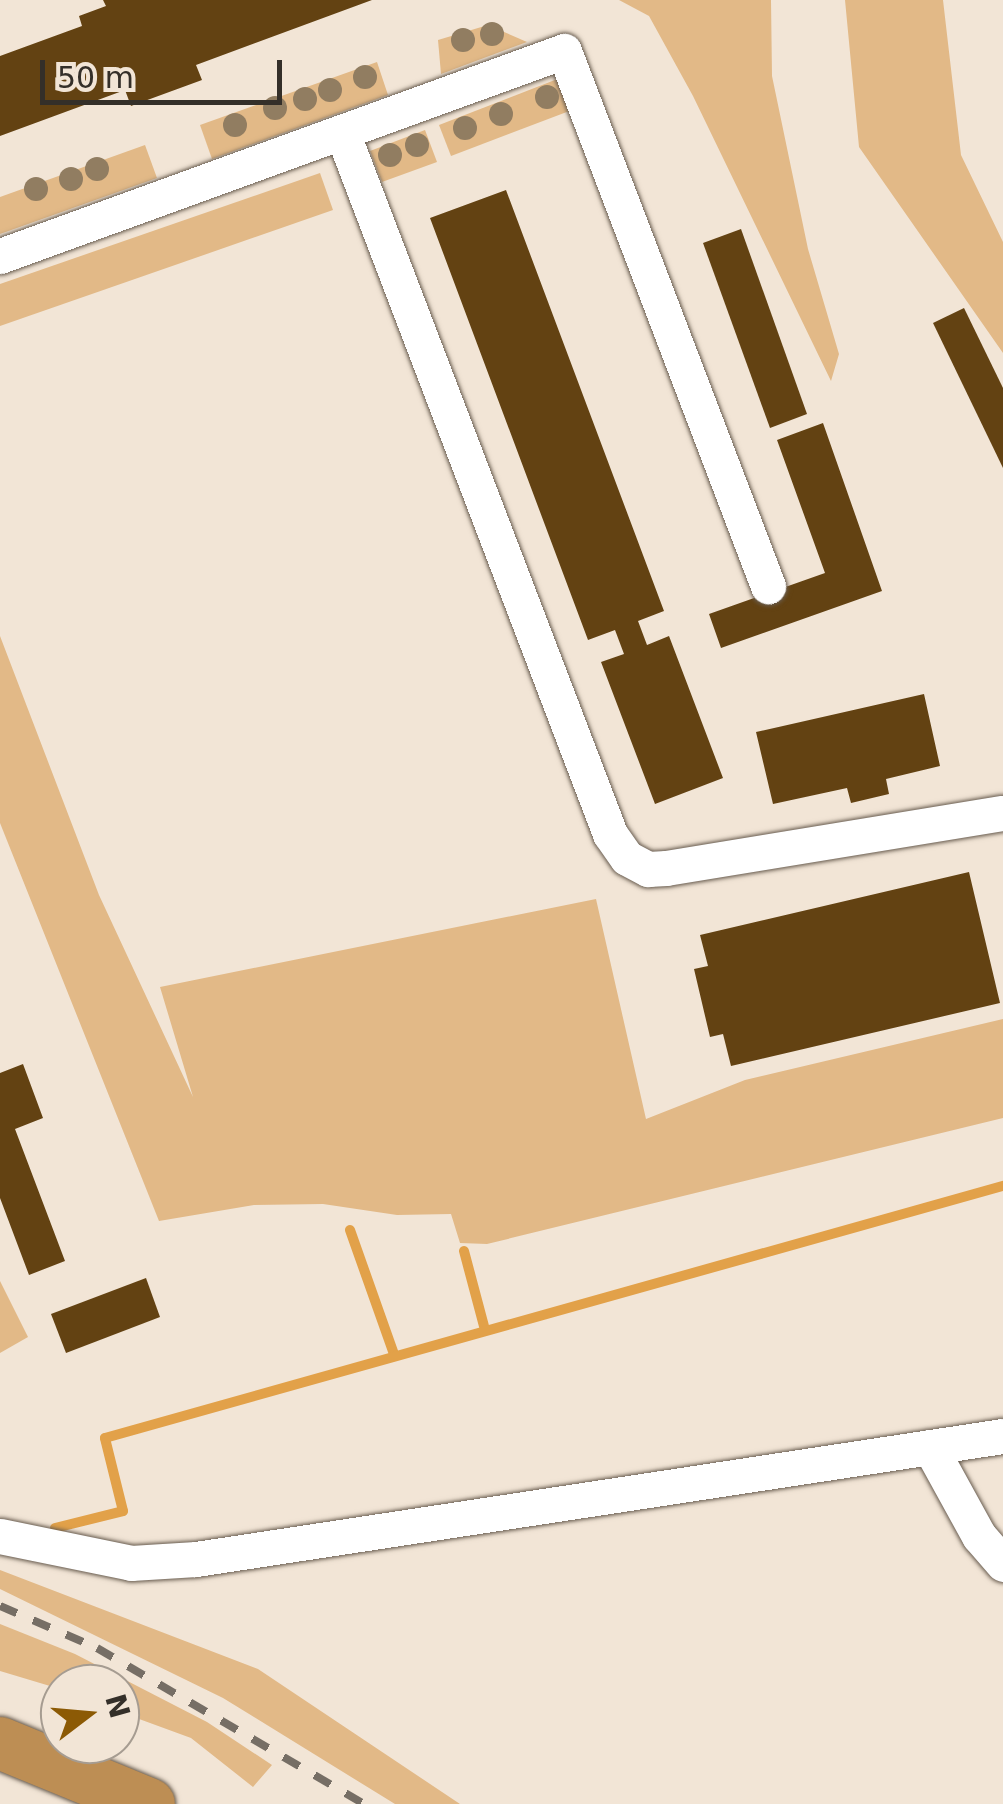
<!DOCTYPE html>
<html>
<head>
<meta charset="utf-8">
<style>
  body { margin:0 }
  #map { position:relative; width:1003px; height:1804px; overflow:hidden; background:#f2e5d6; font-family:"DejaVu Sans",sans-serif }
  div>[style] { position:absolute }
  .green>* { inset:0; background:#e2b987 }
  .stream>* { height:10px; margin:-5px; padding:0 5px; transform-origin:5px; border-radius:5px; background:#e2a149 }
  .building>* { inset:0; background:#634212 }
  .roads { filter:drop-shadow(0 0 2px #685c4f) drop-shadow(0 0 2px #685c4f) }
  .minor>* { height:35px; margin:-17.5px; padding:0 17.5px; transform-origin:17.5px; border-radius:17.5px; background:#fff }
  .highway>* { height:52px; margin:-26px; padding:0 26px; transform-origin:26px; border-radius:26px; background:#bd8e54 }
  .rail>* { height:8px; margin-top:-4px; transform-origin:0; background:repeating-linear-gradient(90deg,#766e65 0 18px,transparent 0 36px) }
  .trees>* { width:24px; height:24px; margin:-12px; border-radius:50%; background:#917d61 }
  span { translate:-50% -50%; white-space:nowrap; text-align:center; line-height:1.15; -webkit-text-stroke:10px #f2e5d6; paint-order:stroke }
  .north { position:absolute; left:40px; top:1664px; width:100px; height:100px; box-sizing:border-box; background:#f2e5d6; border:2px solid #a69c91; border-radius:50%; rotate:74deg; font-size:28px; font-weight:700; line-height:40px; text-align:center; color:#342f29 }
  .north::after { content:''; display:block; margin:auto; width:35px; height:45px; background:#8c5a05; clip-path:polygon(50% 0,100% 100%,50% 72%,0 100%) }
  .scale { position:absolute; left:40px; top:60px; width:242px; height:45px; box-sizing:border-box; border:5px solid #342f29; border-top:0; padding-left:12px; font-size:30px; line-height:35px; white-space:nowrap; color:#342f29; -webkit-text-stroke:8px #f2e5d6; paint-order:stroke }
</style>
</head>
<body>
<div id="map">
  <div class="green">
    <div style="clip-path:polygon(619px 0,771px 0,772px 76px,808px 249px,839px 354px,831px 381px,693px 96px,649px 16px)"></div>
    <div style="clip-path:polygon(845px 0,943px 0,961px 155px,1003px 242px,1003px 353px,859px 147px)"></div>
    <div style="clip-path:polygon(488px 25px,527px 42px,441px 74px,438px 40px)"></div>
    <div style="clip-path:polygon(377px 62px,388px 95px,212px 159px,200px 125px)"></div>
    <div style="clip-path:polygon(560px 78px,572px 110px,451px 156px,439px 125px)"></div>
    <div style="clip-path:polygon(425px 130px,437px 162px,382px 182px,370px 151px)"></div>
    <div style="clip-path:polygon(145px 145px,157px 178px,0 234px,0 197px)"></div>
    <div style="clip-path:polygon(320px 173px,333px 210px,0 326px,0 284px)"></div>
    <div style="clip-path:polygon(0 636px,99px 895px,193px 1097px,160px 987px,596px 899px,646px 1119px,745px 1080px,1003px 1019px,1003px 1118px,487px 1244px,460px 1243px,451px 1214px,397px 1215px,323px 1204px,254px 1205px,159px 1221px,0 823px)"></div>
    <div style="clip-path:polygon(0 1281px,28px 1337px,0 1353px)"></div>
    <div style="clip-path:polygon(0 1570px,258px 1669px,460px 1804px,395px 1804px,223px 1698px,0 1589px)"></div>
    <div style="clip-path:polygon(0 1624px,75px 1654px,207px 1722px,272px 1765px,253px 1787px,191px 1738px,120px 1712px,120px 1684px,60px 1684px,60px 1689px,0 1671px)"></div>
  </div>
  <div class="stream">
    <div style="left:350px;top:1230px;width:132px;rotate:70.5deg"></div>
    <div style="left:464px;top:1251px;width:82px;rotate:75.1deg"></div>
    <div style="left:55px;top:1528px;width:70px;rotate:-14deg"></div>
    <div style="left:123px;top:1511px;width:75px;rotate:-103.9deg"></div>
    <div style="left:105px;top:1438px;width:933px;rotate:-15.68deg"></div>
  </div>
  <div class="building">
    <div style="clip-path:polygon(103px 0,372px 0,196px 65px,202px 80px,131px 106px,125px 90px,0 136px,0 56px,82px 26px,79px 16px,106px 6px)"></div>
    <div style="clip-path:polygon(506px 190px,664px 611px,638px 621px,647px 645px,669px 636px,723px 778px,655px 804px,601px 662px,624px 654px,615px 630px,588px 640px,430px 218px)"></div>
    <div style="clip-path:polygon(741px 229px,807px 414px,770px 428px,703px 243px)"></div>
    <div style="clip-path:polygon(964px 308px,1003px 388px,1003px 468px,933px 323px)"></div>
    <div style="clip-path:polygon(823px 423px,882px 591px,721px 648px,709px 614px,825px 573px,777px 440px)"></div>
    <div style="clip-path:polygon(924px 694px,940px 766px,886px 779px,889px 794px,851px 803px,847px 788px,773px 804px,756px 732px)"></div>
    <div style="clip-path:polygon(969px 872px,1000px 1003px,731px 1066px,723px 1034px,710px 1037px,694px 969px,708px 966px,700px 935px)"></div>
    <div style="clip-path:polygon(23px 1064px,43px 1118px,15px 1129px,65px 1261px,29px 1275px,0 1198px,0 1073px)"></div>
    <div style="clip-path:polygon(146px 1278px,160px 1317px,66px 1353px,51px 1314px)"></div>
  </div>
  <div class="roads">
    <div class="minor">
      <div style="left:342px;top:132px;width:751px;rotate:69.1deg"></div>
      <div style="left:610px;top:834px;width:29px;rotate:55deg"></div>
      <div style="left:627px;top:858px;width:24px;rotate:28deg"></div>
      <div style="left:648px;top:869px;width:18px;rotate:-3deg"></div>
      <div style="left:666px;top:868px;width:341px;rotate:-9.3deg"></div>
      <div style="left:0;top:256px;width:600px;rotate:-19.97deg"></div>
      <div style="left:564px;top:51px;width:573px;rotate:69.13deg"></div>
      <div style="left:930px;top:1447px;width:102px;rotate:61.2deg"></div>
      <div style="left:979px;top:1536px;width:37px;rotate:49deg"></div>
      <div style="left:0;top:1536px;width:134px;rotate:11.6deg"></div>
      <div style="left:131px;top:1563px;width:65px;rotate:-3.5deg"></div>
      <div style="left:196px;top:1559px;width:816px;rotate:-8.67deg"></div>
    </div>
    <div class="highway">
      <div style="left:0;top:1743px;width:161px;rotate:22.3deg"></div>
    </div>
  </div>
  <div class="rail">
    <div style="left:0;top:1606px;width:106px;rotate:23.4deg"></div>
    <div style="left:97px;top:1648px;width:309px;rotate:30.3deg"></div>
  </div>
  <div class="trees">
    <div style="left:492px;top:34px"></div>
    <div style="left:463px;top:40px"></div>
    <div style="left:365px;top:77px"></div>
    <div style="left:330px;top:90px"></div>
    <div style="left:547px;top:97px"></div>
    <div style="left:305px;top:99px"></div>
    <div style="left:275px;top:108px"></div>
    <div style="left:501px;top:114px"></div>
    <div style="left:235px;top:125px"></div>
    <div style="left:465px;top:128px"></div>
    <div style="left:417px;top:145px"></div>
    <div style="left:390px;top:155px"></div>
    <div style="left:97px;top:169px"></div>
    <div style="left:71px;top:179px"></div>
    <div style="left:36px;top:189px"></div>
  </div>
  <div class="north">N</div>
  <div class="scale">50 m</div>
</div>
</body>
</html>
